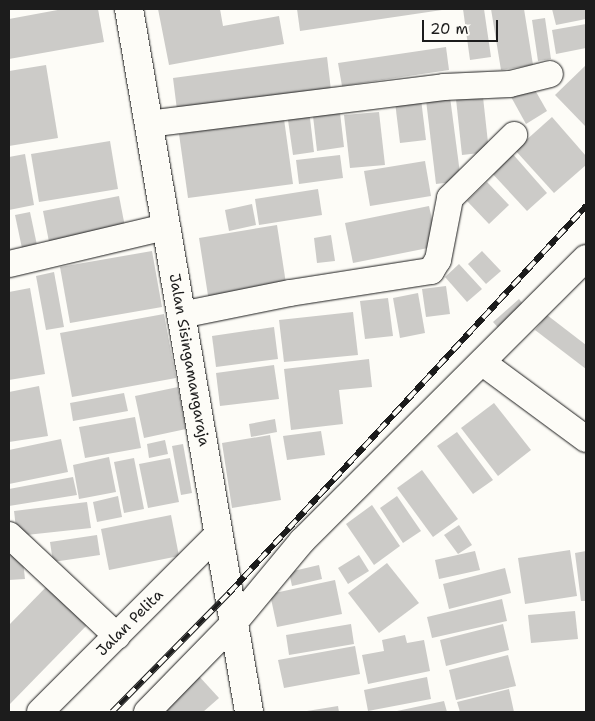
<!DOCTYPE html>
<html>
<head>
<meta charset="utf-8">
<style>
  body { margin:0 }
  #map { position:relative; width:595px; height:721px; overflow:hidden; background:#fdfcf7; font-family:"Shantell Sans",sans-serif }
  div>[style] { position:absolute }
  .building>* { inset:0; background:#cccbc8 }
  .roads { filter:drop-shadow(0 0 1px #1c1c1c) drop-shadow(0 0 1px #1c1c1c) }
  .minor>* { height:26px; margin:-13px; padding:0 13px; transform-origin:13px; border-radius:13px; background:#fdfcf7 }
  .tertiary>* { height:28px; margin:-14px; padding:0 14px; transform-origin:14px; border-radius:14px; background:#fdfcf7 }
  .rail>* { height:5.5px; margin-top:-2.75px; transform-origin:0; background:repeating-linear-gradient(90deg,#fdfcf7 0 11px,#1c1c1c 0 22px); box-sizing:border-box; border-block:1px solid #1c1c1c }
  span { translate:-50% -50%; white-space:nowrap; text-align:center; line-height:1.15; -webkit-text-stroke:5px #fdfcf7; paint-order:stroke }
  .street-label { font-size:15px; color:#1c1c1c }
  .frame { position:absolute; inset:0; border:10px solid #1c1c1c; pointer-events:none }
  .scale { position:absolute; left:422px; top:20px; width:76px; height:22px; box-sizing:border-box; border:2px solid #1c1c1c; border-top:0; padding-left:6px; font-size:15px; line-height:18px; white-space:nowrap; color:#1c1c1c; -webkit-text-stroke:4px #fdfcf7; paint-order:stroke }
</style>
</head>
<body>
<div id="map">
  <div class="building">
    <div style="clip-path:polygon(63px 9px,98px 9px,104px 42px,9px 59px,9px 19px)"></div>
    <div style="clip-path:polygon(158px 9px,220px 9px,223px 26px,279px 16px,284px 44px,169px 65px)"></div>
    <div style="clip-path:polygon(297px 9px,442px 9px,442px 10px,300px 31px)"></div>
    <div style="clip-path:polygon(463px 9px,484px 9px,491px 57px,470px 60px)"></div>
    <div style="clip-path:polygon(491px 9px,524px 9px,533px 65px,501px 70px)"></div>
    <div style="clip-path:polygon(552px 9px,586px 9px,586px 19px,556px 25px)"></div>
    <div style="clip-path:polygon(545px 18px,551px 59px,538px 61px,532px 20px)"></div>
    <div style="clip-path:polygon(586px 24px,586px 48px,556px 54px,552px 30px)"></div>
    <div style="clip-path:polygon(446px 47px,449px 70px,342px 86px,338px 63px)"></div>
    <div style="clip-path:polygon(327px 57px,331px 90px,177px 110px,173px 78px)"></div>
    <div style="clip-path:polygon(46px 65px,58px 138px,9px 146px,9px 71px)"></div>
    <div style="clip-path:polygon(586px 65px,586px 127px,555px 95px)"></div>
    <div style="clip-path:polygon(531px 83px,547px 111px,526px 124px,510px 95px)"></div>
    <div style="clip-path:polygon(450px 97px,461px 181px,436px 184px,426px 100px)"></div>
    <div style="clip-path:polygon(483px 97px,489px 152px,462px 155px,456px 99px)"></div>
    <div style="clip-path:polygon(421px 99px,426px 140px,400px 143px,395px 102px)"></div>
    <div style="clip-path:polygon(339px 104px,344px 147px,317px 151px,312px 107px)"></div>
    <div style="clip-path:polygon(309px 110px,314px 152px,293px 155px,287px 113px)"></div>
    <div style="clip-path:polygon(379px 112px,385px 165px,350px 168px,344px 115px)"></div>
    <div style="clip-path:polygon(552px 117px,586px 156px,586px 165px,554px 193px,515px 150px)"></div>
    <div style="clip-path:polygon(284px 119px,293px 184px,188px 198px,179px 134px)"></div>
    <div style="clip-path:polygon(110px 141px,118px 189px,39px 202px,31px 154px)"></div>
    <div style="clip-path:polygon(511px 152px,547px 193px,527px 211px,490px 171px)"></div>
    <div style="clip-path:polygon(25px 154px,34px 205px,9px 210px,9px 157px)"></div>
    <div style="clip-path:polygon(340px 155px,343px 178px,299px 184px,296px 160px)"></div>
    <div style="clip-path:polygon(425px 161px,431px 196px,370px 206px,364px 171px)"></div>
    <div style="clip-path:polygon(487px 182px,509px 205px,489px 224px,467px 201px)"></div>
    <div style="clip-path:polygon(318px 189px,322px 215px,259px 225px,255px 199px)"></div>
    <div style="clip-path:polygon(119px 196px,126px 232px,50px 247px,43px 211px)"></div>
    <div style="clip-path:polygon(252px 204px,256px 225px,229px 231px,225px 210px)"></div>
    <div style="clip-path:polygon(429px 206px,438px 246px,353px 263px,345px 223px)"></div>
    <div style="clip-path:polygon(30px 212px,38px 250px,23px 253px,15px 215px)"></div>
    <div style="clip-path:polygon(277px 225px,287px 290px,209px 302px,199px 238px)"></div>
    <div style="clip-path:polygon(331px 235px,335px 261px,317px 263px,314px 238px)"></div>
    <div style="clip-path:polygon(152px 251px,162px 307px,70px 323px,60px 267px)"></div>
    <div style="clip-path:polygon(482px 251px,501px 271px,486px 284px,468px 264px)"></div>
    <div style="clip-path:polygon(459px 264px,482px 289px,467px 302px,445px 277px)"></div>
    <div style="clip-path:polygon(54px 272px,64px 327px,46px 330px,36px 276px)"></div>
    <div style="clip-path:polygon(446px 286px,450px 314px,426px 317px,422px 289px)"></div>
    <div style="clip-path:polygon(30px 288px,45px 374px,9px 380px,9px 292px)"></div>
    <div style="clip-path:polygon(418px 293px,425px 333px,400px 338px,393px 298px)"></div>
    <div style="clip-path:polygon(388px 298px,393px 336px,365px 339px,360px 301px)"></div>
    <div style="clip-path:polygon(519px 299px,528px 310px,503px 333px,493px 322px)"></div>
    <div style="clip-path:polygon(353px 312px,358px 355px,284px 362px,279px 320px)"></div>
    <div style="clip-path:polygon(164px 314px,176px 378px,72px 397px,60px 333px)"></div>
    <div style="clip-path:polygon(547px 315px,586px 345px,586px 369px,535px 330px)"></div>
    <div style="clip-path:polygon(274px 327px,278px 359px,216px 367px,212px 336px)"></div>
    <div style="clip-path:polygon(369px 359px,372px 387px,339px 390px,343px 424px,291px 430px,284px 369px)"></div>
    <div style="clip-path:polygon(274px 365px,279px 399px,220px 406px,216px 373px)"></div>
    <div style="clip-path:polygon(39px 386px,48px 436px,9px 442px,9px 392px)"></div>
    <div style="clip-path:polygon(178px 387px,186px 429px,144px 438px,135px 396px)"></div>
    <div style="clip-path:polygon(124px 393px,128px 411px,73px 421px,70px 403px)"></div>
    <div style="clip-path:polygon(494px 403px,531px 450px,498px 476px,461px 428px)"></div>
    <div style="clip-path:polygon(135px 417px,141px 448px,85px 458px,79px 427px)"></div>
    <div style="clip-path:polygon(275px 419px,277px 432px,251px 437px,249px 424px)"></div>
    <div style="clip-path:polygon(321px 431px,325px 455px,287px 460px,283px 436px)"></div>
    <div style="clip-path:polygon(457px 432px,493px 480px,473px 494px,437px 446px)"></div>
    <div style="clip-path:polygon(270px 435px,281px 500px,232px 508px,222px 443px)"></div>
    <div style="clip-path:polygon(61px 439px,68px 472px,9px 484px,9px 450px)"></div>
    <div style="clip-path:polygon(165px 440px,168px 454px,149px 458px,147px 444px)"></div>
    <div style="clip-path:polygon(183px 444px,192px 493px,181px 495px,172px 446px)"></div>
    <div style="clip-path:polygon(109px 457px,116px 492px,79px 499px,73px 465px)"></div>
    <div style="clip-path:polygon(134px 458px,144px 509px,124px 513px,114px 462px)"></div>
    <div style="clip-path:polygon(170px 458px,179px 502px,148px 508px,139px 464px)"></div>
    <div style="clip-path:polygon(422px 470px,458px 519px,433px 537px,397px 488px)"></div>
    <div style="clip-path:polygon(73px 477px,77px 495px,9px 506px,9px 489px)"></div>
    <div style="clip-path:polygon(118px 496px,122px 517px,97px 522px,93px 502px)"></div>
    <div style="clip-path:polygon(397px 496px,421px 531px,403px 543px,380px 508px)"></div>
    <div style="clip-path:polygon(87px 502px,91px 528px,17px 536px,14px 511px)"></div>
    <div style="clip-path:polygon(372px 505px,400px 546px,374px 565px,346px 524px)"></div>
    <div style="clip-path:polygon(171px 515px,179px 556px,109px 570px,101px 529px)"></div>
    <div style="clip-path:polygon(459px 525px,472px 545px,458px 554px,444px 535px)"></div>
    <div style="clip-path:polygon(97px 535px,100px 555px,53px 562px,50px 542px)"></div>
    <div style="clip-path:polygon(570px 550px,577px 596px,525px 604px,518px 558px)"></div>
    <div style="clip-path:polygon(475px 551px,480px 570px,439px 579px,435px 560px)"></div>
    <div style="clip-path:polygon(586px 551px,586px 601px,581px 601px,575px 553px)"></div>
    <div style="clip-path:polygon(22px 553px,25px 579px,9px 580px,9px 554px)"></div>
    <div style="clip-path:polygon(359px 555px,369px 571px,348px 584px,338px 568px)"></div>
    <div style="clip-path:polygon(387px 563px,419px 603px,379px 633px,348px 593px)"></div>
    <div style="clip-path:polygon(319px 565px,322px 579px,292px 586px,289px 572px)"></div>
    <div style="clip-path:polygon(505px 568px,511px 593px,449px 609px,443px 584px)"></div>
    <div style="clip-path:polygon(335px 580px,342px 614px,277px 627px,270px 594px)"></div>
    <div style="clip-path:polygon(50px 583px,89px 623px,9px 705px,9px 625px)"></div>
    <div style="clip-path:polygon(502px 599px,507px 621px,432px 638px,427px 617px)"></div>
    <div style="clip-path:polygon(575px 611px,578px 639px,531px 643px,528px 615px)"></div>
    <div style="clip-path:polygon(351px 624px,354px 644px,289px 655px,286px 635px)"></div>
    <div style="clip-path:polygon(503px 624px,509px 650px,446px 666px,440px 640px)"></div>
    <div style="clip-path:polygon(405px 635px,407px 643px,424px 640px,430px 671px,368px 684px,362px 655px,384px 651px,382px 640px)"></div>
    <div style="clip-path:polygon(355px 646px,360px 674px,284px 688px,278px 660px)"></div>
    <div style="clip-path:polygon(508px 655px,516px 686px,456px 700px,449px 670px)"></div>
    <div style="clip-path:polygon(197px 674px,219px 698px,203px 712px,160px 712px)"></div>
    <div style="clip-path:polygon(427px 677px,431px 699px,368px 711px,364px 690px)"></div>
    <div style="clip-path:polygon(509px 689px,514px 712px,460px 712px,457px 702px)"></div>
    <div style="clip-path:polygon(444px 701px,447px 712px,397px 712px,397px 711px)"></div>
    <div style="clip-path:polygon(338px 706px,339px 712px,307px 712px,307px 711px)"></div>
  </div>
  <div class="roads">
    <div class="minor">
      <div style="left:148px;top:124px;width:298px;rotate:-7.1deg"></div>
      <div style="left:444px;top:87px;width:66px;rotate:-2.6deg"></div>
      <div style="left:510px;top:84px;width:41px;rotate:-14deg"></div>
      <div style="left:9px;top:264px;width:161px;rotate:-13.3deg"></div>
      <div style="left:181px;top:315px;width:111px;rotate:-11.4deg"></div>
      <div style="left:290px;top:293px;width:143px;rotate:-8.9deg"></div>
      <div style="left:431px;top:271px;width:13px;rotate:-58deg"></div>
      <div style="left:438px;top:260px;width:63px;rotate:-79deg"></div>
      <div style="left:450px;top:198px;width:90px;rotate:-44.5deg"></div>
      <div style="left:483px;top:363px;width:128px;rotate:36.4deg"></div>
      <div style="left:9px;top:535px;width:148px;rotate:43.1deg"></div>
      <div style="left:40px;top:712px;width:253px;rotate:-45deg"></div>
      <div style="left:147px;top:712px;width:124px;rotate:-45.7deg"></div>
      <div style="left:234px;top:623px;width:107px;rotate:-50.3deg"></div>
      <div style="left:302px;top:541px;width:401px;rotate:-44.9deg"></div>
    </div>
    <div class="tertiary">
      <div style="left:129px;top:9px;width:713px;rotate:80.31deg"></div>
    </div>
  </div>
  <div class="rail">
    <div style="left:112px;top:712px;width:167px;rotate:-45.5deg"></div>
    <div style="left:229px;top:593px;width:527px;rotate:-47.31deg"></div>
  </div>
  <div class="street-label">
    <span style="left:189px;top:360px;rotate:80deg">Jalan Sisingamangaraja</span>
    <span style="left:130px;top:623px;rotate:-45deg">Jalan Pelita</span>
  </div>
  <div class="frame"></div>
  <div class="scale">20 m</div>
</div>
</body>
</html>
